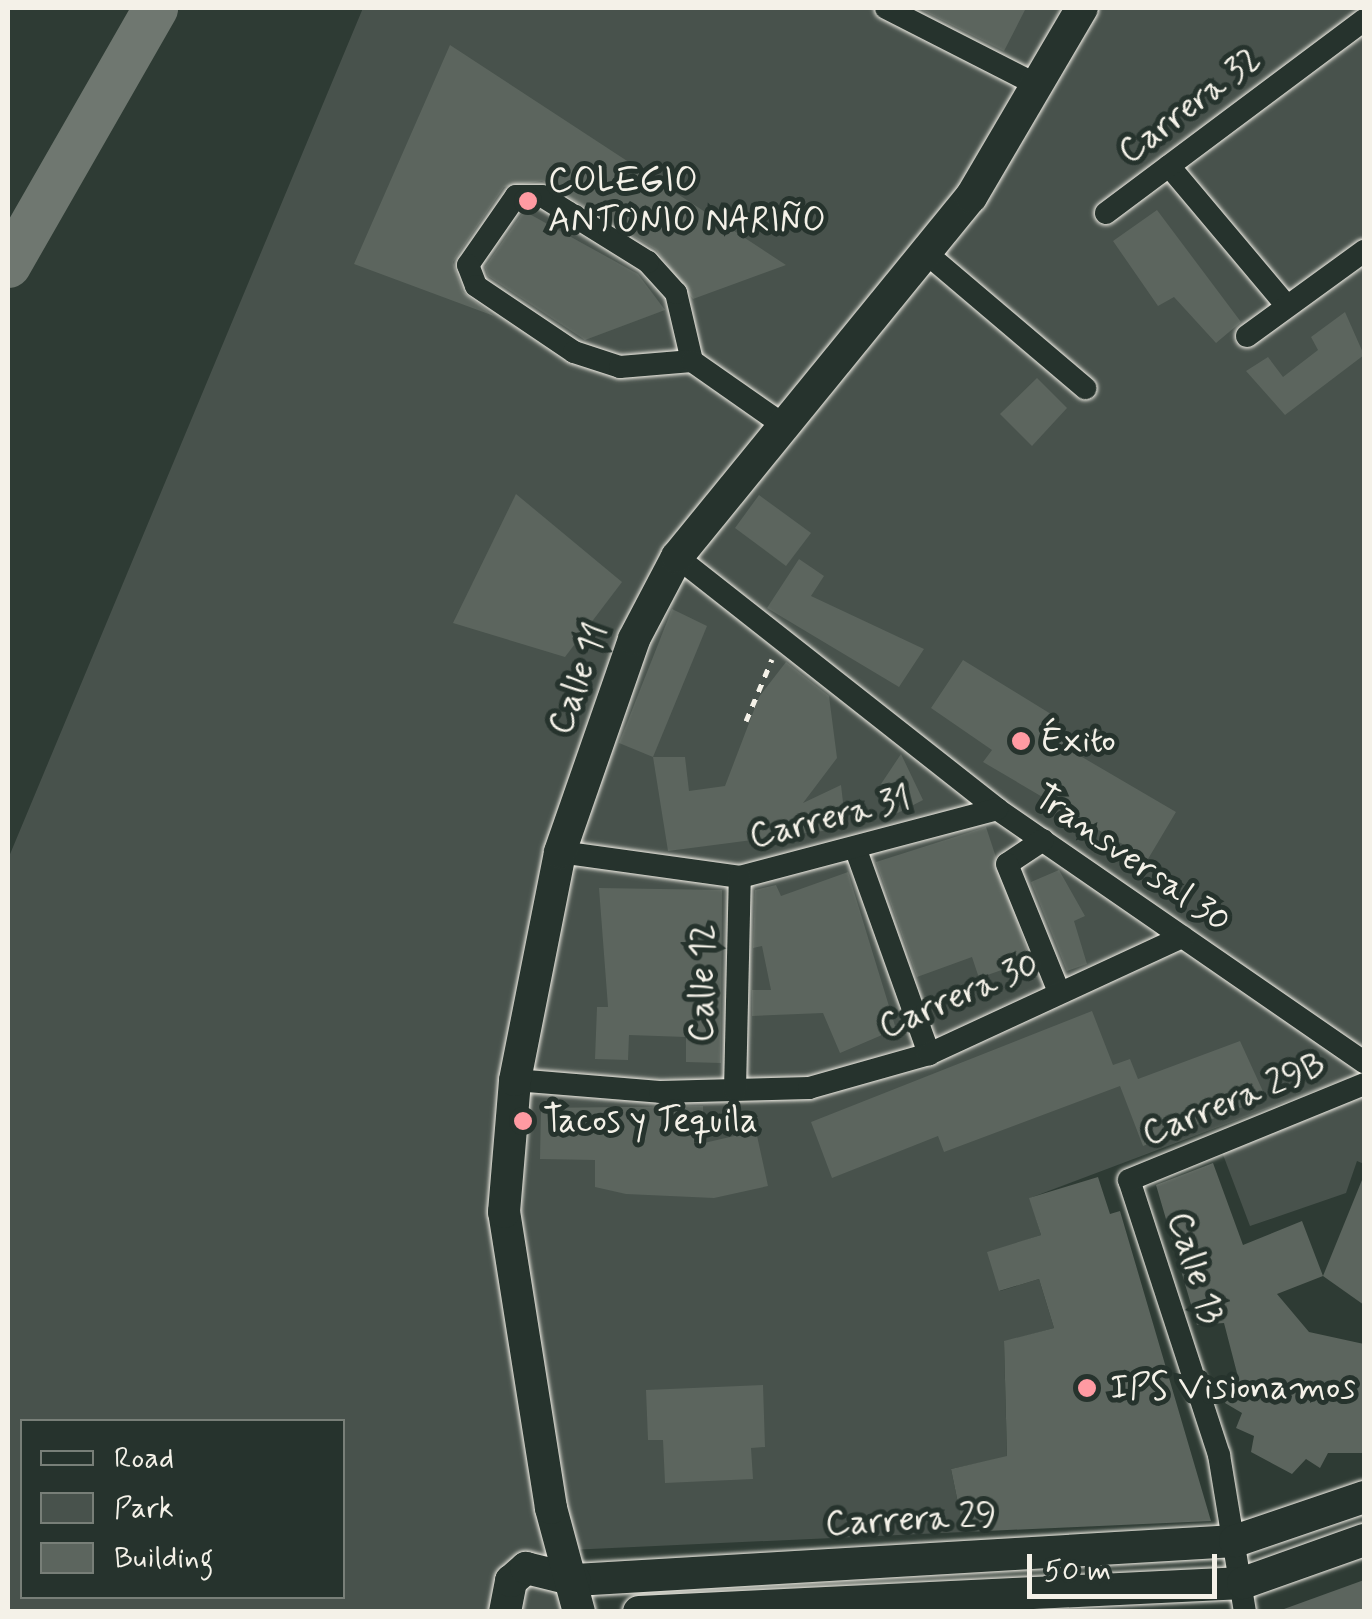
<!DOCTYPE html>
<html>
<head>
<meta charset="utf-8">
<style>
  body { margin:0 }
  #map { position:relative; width:1372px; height:1619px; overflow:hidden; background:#2e3b34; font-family:Mynerve,sans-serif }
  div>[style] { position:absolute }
  .green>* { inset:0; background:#48524c }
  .river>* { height:45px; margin:-22.5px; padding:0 22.5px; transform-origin:22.5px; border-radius:22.5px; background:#6f7770 }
  .building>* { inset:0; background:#5c655e }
  .path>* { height:5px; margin-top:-2.5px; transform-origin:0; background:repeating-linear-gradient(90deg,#f4f1e8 0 8px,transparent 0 16px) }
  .roads { filter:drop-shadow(0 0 2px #f4f1e8) drop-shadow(0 0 2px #f4f1e8) }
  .minor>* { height:22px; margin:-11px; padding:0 11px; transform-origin:11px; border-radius:11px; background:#26332d }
  .secondary>* { height:32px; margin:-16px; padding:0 16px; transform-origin:16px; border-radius:16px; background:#26332d }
  .dots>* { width:28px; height:28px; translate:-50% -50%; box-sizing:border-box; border:5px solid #26332d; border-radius:50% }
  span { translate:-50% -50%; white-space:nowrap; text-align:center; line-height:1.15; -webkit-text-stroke:10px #26332d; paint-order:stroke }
  .street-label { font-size:35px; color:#f4f1e8 }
  .poi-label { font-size:35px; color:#f4f1e8 }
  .left { translate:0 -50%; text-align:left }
  .frame { position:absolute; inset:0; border:10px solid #f4f1e8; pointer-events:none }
  .legend { position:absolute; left:20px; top:1419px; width:325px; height:180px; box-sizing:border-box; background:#26332d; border:2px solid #787f78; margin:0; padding:12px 18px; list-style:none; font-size:30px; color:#f4f1e8 }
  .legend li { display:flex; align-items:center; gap:20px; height:50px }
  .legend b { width:50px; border:2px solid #787f78 }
  .scale { position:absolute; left:1027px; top:1554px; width:190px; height:45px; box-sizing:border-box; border:5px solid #f4f1e8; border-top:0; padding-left:12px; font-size:30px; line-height:35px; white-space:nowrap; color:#f4f1e8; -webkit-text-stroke:8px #26332d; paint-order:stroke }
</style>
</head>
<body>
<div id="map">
  <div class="green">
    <div style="clip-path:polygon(evenodd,363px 8px,1364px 8px,1364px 1072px,1030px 1198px,1041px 1235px,988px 1253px,1000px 1291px,1039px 1279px,1054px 1328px,1004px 1342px,1007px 1457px,951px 1469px,964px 1532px,569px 1550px,569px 1611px,8px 1612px,8px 859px,363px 8px,22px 1422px,342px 1422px,342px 1596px,22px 1596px,22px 1422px)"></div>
    <div style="clip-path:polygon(1364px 1095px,1364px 1164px,1357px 1161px,1346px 1193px,1250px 1226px,1222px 1152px)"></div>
  </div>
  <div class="river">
    <div style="left:8px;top:265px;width:296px;rotate:-60.2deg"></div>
  </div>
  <div class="building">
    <div style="clip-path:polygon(918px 8px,1026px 8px,1004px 51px)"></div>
    <div style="clip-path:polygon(450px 45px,786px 265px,693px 299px,656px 250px,542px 181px,504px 187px,453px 262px,463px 292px,494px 316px,354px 264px)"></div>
    <div style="clip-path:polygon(1157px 210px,1241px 322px,1216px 343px,1174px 297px,1158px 306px,1113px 241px)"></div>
    <div style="clip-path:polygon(524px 211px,638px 274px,665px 310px,585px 340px,488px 276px,485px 267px)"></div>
    <div style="clip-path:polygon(1345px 312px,1364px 355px,1285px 415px,1246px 371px,1268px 357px,1283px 377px,1318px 350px,1311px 337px)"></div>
    <div style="clip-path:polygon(1037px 378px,1067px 408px,1032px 446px,1000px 414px)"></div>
    <div style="clip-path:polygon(516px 494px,622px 582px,565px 657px,453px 623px)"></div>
    <div style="clip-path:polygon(759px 495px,811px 533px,786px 566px,735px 528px)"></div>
    <div style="clip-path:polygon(799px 559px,824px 576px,811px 596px,924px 649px,899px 687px,767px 608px)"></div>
    <div style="clip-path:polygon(672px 609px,707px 626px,653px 757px,619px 743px)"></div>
    <div style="clip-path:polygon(963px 660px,1059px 719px,1052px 729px,1082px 757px,1176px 812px,1148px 859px,983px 762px,992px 750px,931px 708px)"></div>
    <div style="clip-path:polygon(786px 662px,829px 696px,837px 758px,803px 803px,841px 785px,846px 828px,668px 851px,653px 757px,685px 757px,689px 791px,725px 786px,759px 697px)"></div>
    <div style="clip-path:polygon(901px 754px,923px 800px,890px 817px,877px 790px)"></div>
    <div style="clip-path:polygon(986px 827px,1030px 960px,979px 978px,972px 957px,917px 977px,876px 862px)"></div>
    <div style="clip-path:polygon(1059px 870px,1085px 916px,1074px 921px,1087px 964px,1067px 971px,1031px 882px)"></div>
    <div style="clip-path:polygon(848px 872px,896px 1029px,840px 1053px,823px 1013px,752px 1016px,752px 990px,771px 990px,762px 946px,753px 948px,755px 890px,776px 885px,781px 896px)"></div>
    <div style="clip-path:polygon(599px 888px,722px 890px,721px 1063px,686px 1062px,686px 1037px,629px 1035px,628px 1060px,595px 1059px,597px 1007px,608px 1007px)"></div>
    <div style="clip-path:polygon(1092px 1011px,1113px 1065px,1130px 1059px,1138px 1079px,1240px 1041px,1266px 1098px,1143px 1146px,1120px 1086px,944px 1152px,938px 1136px,832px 1178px,811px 1122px)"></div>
    <div style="clip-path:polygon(703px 1106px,704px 1143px,756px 1131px,768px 1186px,714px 1198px,626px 1194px,595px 1187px,595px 1160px,540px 1159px,541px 1108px)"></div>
    <div style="clip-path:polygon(1213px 1163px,1243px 1245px,1302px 1221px,1323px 1276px,1277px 1294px,1309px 1332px,1364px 1344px,1364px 1453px,1328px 1453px,1320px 1468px,1306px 1459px,1292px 1474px,1251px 1452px,1254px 1436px,1236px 1428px,1242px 1413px,1225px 1403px,1238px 1377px,1224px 1323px,1197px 1325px,1156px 1185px)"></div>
    <div style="clip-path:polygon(1364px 1175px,1364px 1305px,1323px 1276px)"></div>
    <div style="clip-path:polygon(1098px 1177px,1110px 1214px,1120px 1211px,1211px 1521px,964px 1532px,951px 1469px,1007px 1456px,1004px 1341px,1054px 1328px,1039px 1279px,999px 1291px,987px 1252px,1041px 1235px,1029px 1198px)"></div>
    <div style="clip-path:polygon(763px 1385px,765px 1447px,751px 1448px,753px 1479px,665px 1483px,663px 1440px,648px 1440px,646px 1390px)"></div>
    <div style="clip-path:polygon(1364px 1580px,1364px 1612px,1284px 1612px,1284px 1609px)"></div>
  </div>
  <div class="path">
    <div style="left:746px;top:721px;width:67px;rotate:-67.2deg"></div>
  </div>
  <div class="roads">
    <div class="minor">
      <div style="left:886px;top:8px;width:169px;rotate:27deg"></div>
      <div style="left:1169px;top:166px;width:182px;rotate:49.9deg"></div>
      <div style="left:1106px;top:213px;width:322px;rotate:-36.8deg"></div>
      <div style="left:926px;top:253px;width:209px;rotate:40.3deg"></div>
      <div style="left:1247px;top:336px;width:145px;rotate:-36deg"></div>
      <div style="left:692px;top:361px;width:70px;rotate:-103.2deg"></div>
      <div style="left:676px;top:293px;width:42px;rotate:-132.1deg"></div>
      <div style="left:648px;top:262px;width:125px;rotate:-148.1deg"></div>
      <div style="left:542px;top:196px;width:26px;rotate:180deg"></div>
      <div style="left:516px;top:196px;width:84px;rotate:124.8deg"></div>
      <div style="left:468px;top:265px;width:22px;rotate:69deg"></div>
      <div style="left:476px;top:286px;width:118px;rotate:34deg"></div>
      <div style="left:574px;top:352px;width:48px;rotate:18.1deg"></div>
      <div style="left:620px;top:367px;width:72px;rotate:-4.8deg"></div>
      <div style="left:692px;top:361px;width:113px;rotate:35deg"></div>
      <div style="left:677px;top:557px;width:407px;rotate:38.2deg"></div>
      <div style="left:997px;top:809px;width:446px;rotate:34.6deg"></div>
      <div style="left:1043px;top:840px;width:43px;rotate:146.3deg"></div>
      <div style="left:1007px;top:864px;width:138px;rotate:67.9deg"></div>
      <div style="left:856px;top:850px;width:217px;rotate:70.3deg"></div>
      <div style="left:560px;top:852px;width:182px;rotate:7.9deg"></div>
      <div style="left:740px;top:877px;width:266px;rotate:-14.8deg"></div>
      <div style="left:515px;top:1080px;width:145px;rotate:4.7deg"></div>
      <div style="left:660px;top:1092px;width:149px;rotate:-1.5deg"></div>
      <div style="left:809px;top:1088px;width:125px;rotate:-15.8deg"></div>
      <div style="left:929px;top:1054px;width:279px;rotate:-24.8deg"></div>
      <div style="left:735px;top:1090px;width:213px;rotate:-88.7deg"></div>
      <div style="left:1245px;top:1612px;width:159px;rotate:-99.4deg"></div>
      <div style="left:1219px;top:1455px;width:289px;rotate:-108.1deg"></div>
      <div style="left:1129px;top:1180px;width:254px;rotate:-22.2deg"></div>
    </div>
    <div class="secondary">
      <div style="left:575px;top:1580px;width:661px;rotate:-3.38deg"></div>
      <div style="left:1235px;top:1541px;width:136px;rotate:-18.8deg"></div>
      <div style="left:505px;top:1612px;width:32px;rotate:-79deg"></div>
      <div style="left:511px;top:1581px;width:20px;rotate:-41deg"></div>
      <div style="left:526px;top:1568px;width:50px;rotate:13.8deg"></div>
      <div style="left:579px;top:1612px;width:108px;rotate:-105.1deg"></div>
      <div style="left:551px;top:1508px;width:300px;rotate:-99deg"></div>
      <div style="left:504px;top:1212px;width:132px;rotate:-85.2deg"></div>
      <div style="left:515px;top:1080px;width:232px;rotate:-78.8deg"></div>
      <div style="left:560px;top:852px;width:225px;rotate:-70.8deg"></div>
      <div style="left:634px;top:639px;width:93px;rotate:-62.3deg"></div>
      <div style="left:677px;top:557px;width:465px;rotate:-50.8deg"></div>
      <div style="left:971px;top:197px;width:219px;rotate:-59.6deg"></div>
      <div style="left:639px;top:1612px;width:605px;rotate:-2.75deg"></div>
      <div style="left:1243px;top:1583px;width:128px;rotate:-19.6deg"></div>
    </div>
  </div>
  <div class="dots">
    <div style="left:528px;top:201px;background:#ff9aa2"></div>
    <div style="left:1021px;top:741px;background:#ff9aa2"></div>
    <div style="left:523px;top:1121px;background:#ff9aa2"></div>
    <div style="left:1087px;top:1388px;background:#ff9aa2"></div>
  </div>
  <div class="street-label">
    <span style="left:1190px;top:106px;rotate:-37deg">Carrera 32</span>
    <span style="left:579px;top:679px;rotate:-70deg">Calle 11</span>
    <span style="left:830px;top:818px;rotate:-14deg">Carrera 31</span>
    <span style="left:1132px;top:859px;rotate:35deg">Transversal 30</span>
    <span style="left:703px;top:983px;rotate:-89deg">Calle 12</span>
    <span style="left:959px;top:996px;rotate:-23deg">Carrera 30</span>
    <span style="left:1234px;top:1100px;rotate:-22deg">Carrera 29B</span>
    <span style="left:1195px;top:1268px;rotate:72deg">Calle 13</span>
    <span style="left:911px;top:1520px;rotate:-3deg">Carrera 29</span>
  </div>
  <div class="poi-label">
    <span class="left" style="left:548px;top:201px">COLEGIO<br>ANTONIO NARIÑO</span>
    <span class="left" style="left:1041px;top:741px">Éxito</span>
    <span class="left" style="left:543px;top:1121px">Tacos y Tequila</span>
    <span class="left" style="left:1110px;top:1388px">IPS Visionamos</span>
  </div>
  <div class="frame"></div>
  <ul class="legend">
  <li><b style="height:12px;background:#26332d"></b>Road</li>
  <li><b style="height:28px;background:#48524c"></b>Park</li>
  <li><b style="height:28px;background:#5c655e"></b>Building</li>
  </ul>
  <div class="scale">50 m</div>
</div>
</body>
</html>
